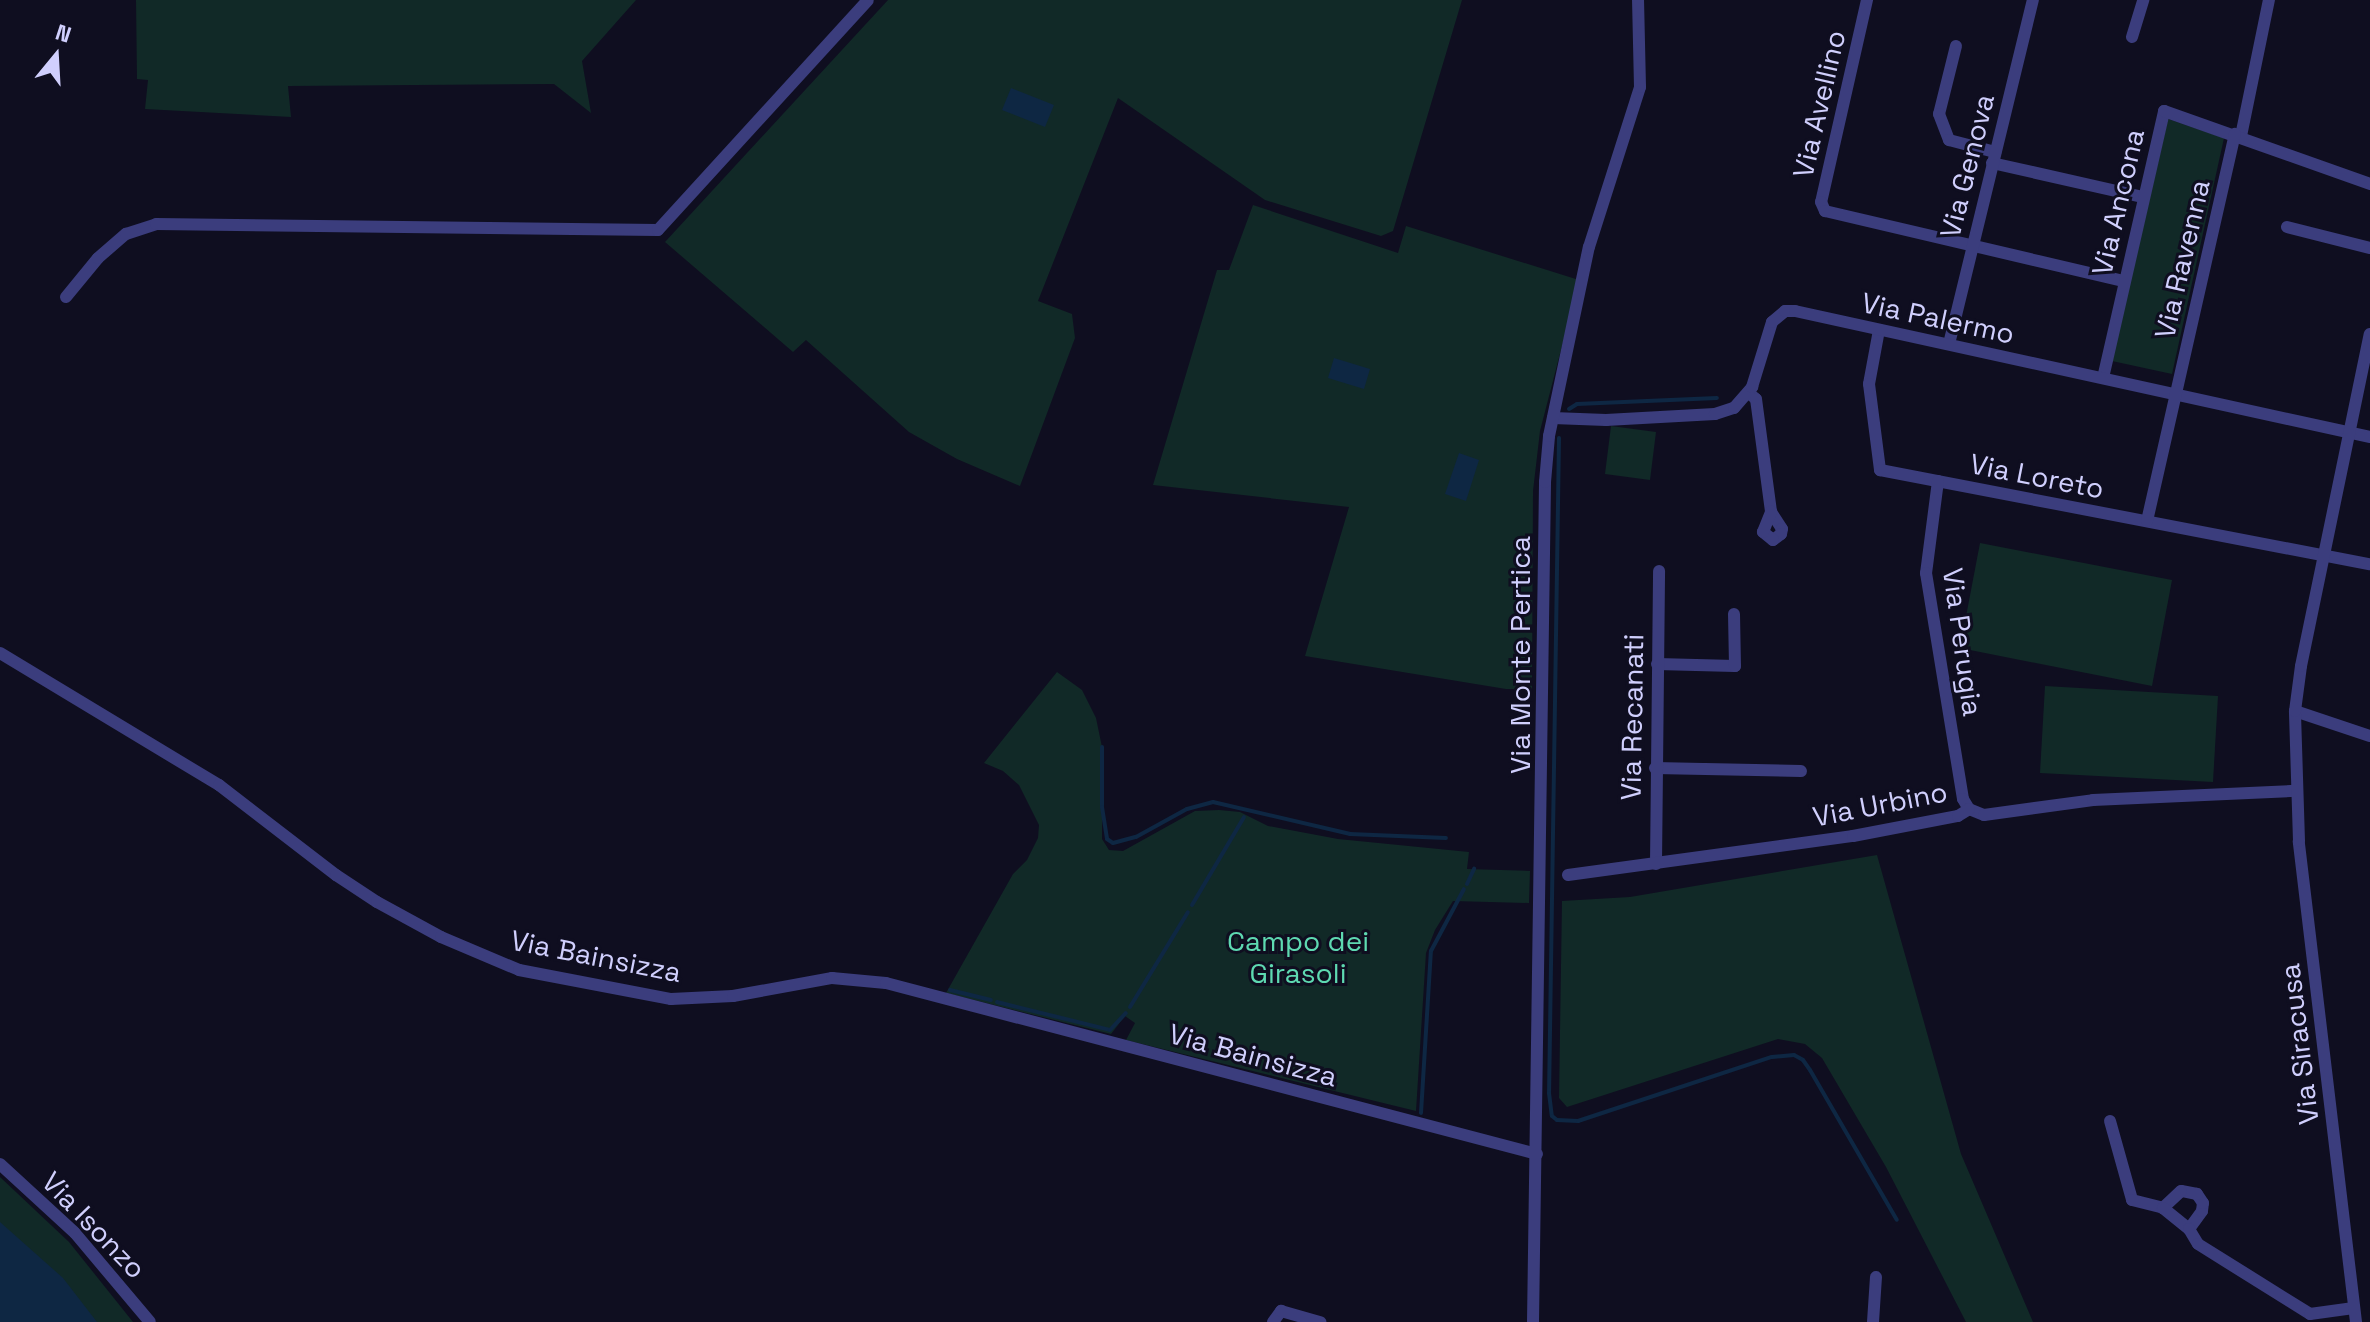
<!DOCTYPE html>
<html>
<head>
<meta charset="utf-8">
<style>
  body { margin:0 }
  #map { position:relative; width:2370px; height:1322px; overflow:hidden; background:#0f0e20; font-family:"Space Grotesk",sans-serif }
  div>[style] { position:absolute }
  .green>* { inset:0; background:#112927 }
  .water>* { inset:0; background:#0e2743 }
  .stream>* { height:4px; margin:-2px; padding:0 2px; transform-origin:2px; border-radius:2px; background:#0e2743 }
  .street>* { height:12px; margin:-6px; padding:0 6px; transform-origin:6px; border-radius:6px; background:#3b3d7d }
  span { translate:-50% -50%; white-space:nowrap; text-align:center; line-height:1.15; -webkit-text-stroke:6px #0f0e20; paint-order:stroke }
  .street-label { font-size:28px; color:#d0cffd }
  .park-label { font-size:28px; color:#5ed9b1 }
  .north { position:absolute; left:16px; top:16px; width:80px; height:80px; -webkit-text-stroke:6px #0f0e20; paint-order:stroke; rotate:18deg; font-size:22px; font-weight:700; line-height:32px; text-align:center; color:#d0cffd }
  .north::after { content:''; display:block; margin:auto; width:28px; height:36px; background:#d0cffd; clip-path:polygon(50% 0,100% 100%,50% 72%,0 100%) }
</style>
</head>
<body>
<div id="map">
  <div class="green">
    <div style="clip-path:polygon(136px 0,636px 0,582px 61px,591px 113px,554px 84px,288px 86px,291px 117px,145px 109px,148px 80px,137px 79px)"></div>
    <div style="clip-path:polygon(888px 0,1462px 0,1393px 231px,1381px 236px,1265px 200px,1118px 98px,1038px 301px,1072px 314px,1075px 338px,1020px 486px,957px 459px,909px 432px,806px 340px,793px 352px,665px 242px)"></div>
    <div style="clip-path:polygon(2168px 119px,2224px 138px,2172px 374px,2112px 361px)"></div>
    <div style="clip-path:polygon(1253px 205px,1398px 253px,1406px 226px,1579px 280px,1540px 431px,1533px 491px,1532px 689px,1506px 689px,1305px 656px,1349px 507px,1153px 485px,1217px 270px,1229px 270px)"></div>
    <div style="clip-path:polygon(1611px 426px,1656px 432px,1650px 480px,1605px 474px)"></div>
    <div style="clip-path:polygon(1980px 543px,2172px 580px,2152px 686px,1960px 648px)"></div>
    <div style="clip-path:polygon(1057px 672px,1082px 690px,1096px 718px,1102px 747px,1102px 839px,1109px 850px,1123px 851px,1195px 811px,1219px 810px,1240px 812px,1268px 826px,1338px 839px,1469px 852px,1467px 869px,1530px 871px,1529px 903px,1453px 901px,1435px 930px,1426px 953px,1416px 1111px,1126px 1040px,1135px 1023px,1125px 1016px,1111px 1034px,946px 993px,1013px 874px,1027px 860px,1038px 838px,1039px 825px,1019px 785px,1003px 771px,984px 763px)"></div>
    <div style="clip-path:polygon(2045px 686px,2218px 696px,2213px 782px,2040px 773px)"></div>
    <div style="clip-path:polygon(1877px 855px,1961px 1154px,2033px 1322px,1966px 1322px,1886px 1167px,1822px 1058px,1805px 1044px,1778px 1039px,1567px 1107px,1559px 1098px,1562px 901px,1630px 897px)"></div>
    <div style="clip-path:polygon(0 1177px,69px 1242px,133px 1322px,0 1322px)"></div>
  </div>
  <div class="water">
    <div style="clip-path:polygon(1011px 88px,1054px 105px,1045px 127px,1002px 110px)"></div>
    <div style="clip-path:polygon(1334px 358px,1370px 369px,1364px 389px,1328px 378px)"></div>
    <div style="clip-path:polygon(1459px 453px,1479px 460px,1466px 501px,1445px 494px)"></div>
    <div style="clip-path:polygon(0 1222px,63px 1278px,97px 1322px,0 1322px)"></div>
  </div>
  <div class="stream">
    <div style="left:1569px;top:409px;width:9px;rotate:-32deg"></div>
    <div style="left:1577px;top:404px;width:140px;rotate:-2.5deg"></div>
    <div style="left:1559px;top:438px;width:655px;rotate:90.87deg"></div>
    <div style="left:1549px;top:1093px;width:23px;rotate:83deg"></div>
    <div style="left:1552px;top:1116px;width:6px;rotate:39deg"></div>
    <div style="left:1557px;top:1120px;width:21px;rotate:3deg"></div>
    <div style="left:1578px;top:1121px;width:204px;rotate:-18.3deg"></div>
    <div style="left:1772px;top:1057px;width:22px;rotate:-5deg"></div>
    <div style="left:1794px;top:1055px;width:10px;rotate:29deg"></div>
    <div style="left:1803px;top:1060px;width:12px;rotate:55deg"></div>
    <div style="left:1810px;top:1070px;width:173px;rotate:59.9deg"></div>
    <div style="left:1102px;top:747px;width:60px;rotate:90deg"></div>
    <div style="left:1102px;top:807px;width:32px;rotate:81deg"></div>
    <div style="left:1107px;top:839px;width:7px;rotate:34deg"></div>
    <div style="left:1113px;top:843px;width:24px;rotate:-15deg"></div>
    <div style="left:1136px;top:837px;width:58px;rotate:-28.8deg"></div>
    <div style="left:1187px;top:809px;width:27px;rotate:-15deg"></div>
    <div style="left:1213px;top:802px;width:141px;rotate:13.1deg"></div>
    <div style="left:1350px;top:834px;width:96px;rotate:2.4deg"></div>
    <div style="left:1467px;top:884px;width:17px;rotate:-65deg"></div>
    <div style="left:1192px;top:905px;width:102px;rotate:-59.4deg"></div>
    <div style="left:950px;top:990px;width:42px;rotate:13.7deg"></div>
    <div style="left:997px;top:1002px;width:116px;rotate:13.9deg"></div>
    <div style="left:1110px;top:1030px;width:23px;rotate:-47deg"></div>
    <div style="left:1130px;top:1007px;width:111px;rotate:-58.6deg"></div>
    <div style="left:1421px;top:1113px;width:162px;rotate:-86.5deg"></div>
    <div style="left:1431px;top:951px;width:70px;rotate:-62deg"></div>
  </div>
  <div class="street">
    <div style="left:1867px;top:0;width:207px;rotate:102.8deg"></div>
    <div style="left:1821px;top:202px;width:10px;rotate:66deg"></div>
    <div style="left:1825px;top:211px;width:307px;rotate:13.2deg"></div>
    <div style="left:2132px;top:37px;width:39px;rotate:-73deg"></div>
    <div style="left:1956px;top:46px;width:70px;rotate:104deg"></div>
    <div style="left:1939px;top:114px;width:28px;rotate:69deg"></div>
    <div style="left:1949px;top:140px;width:48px;rotate:14.6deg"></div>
    <div style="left:2241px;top:136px;width:139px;rotate:-78.4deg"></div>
    <div style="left:1992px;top:163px;width:155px;rotate:12.7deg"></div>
    <div style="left:2287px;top:227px;width:86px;rotate:14.2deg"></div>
    <div style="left:66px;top:297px;width:50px;rotate:-50.6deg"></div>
    <div style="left:98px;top:258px;width:37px;rotate:-41deg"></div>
    <div style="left:126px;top:234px;width:32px;rotate:-18deg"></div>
    <div style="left:156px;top:224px;width:502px;rotate:0.68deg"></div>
    <div style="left:658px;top:230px;width:311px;rotate:-47.6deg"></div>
    <div style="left:1879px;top:330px;width:55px;rotate:100.5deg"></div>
    <div style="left:1869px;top:384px;width:87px;rotate:82.7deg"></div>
    <div style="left:1880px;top:470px;width:499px;rotate:10.9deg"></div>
    <div style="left:1949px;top:344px;width:354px;rotate:-76.3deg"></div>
    <div style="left:2103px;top:378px;width:274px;rotate:-77.1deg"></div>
    <div style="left:2164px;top:111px;width:219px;rotate:19.5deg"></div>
    <div style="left:1749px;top:393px;width:9px;rotate:41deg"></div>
    <div style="left:1756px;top:399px;width:114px;rotate:82.4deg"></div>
    <div style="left:1771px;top:512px;width:20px;rotate:57deg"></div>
    <div style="left:1782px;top:529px;width:5px;rotate:101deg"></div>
    <div style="left:1781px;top:534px;width:10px;rotate:143deg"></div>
    <div style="left:1773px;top:540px;width:13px;rotate:-141deg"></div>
    <div style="left:1763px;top:532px;width:22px;rotate:-68deg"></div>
    <div style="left:1553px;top:418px;width:53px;rotate:2.2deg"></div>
    <div style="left:1606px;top:420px;width:109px;rotate:-3.2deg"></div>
    <div style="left:1715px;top:414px;width:20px;rotate:-18deg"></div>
    <div style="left:1734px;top:408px;width:28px;rotate:-49deg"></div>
    <div style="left:1752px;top:387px;width:68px;rotate:-72.9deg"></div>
    <div style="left:1772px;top:322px;width:17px;rotate:-40deg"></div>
    <div style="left:1785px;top:311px;width:10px"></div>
    <div style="left:1795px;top:311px;width:589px;rotate:12.36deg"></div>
    <div style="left:1938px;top:481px;width:93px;rotate:97.4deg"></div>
    <div style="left:1926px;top:573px;width:229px;rotate:80.7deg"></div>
    <div style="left:1963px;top:799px;width:12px;rotate:59deg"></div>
    <div style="left:2147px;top:521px;width:397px;rotate:-77.2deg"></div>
    <div style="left:0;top:653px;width:256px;rotate:31.1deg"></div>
    <div style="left:219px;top:785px;width:148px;rotate:37.6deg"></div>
    <div style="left:336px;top:875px;width:49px;rotate:33.4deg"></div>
    <div style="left:377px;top:902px;width:73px;rotate:28.7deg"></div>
    <div style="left:441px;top:937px;width:85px;rotate:22.9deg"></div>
    <div style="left:519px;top:970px;width:155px;rotate:10.8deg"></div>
    <div style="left:671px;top:999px;width:62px;rotate:-2.8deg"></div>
    <div style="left:733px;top:996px;width:101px;rotate:-10.3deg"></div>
    <div style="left:832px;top:978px;width:54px;rotate:5.3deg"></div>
    <div style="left:886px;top:983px;width:673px;rotate:14.72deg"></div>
    <div style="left:1657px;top:664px;width:78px;rotate:1.5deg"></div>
    <div style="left:1735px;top:666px;width:52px;rotate:-91.1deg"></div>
    <div style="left:2295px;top:711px;width:79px;rotate:18.4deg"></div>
    <div style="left:1655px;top:768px;width:146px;rotate:1.2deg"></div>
    <div style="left:1969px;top:809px;width:16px;rotate:22deg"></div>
    <div style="left:1984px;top:815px;width:110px;rotate:-7.8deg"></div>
    <div style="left:2093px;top:800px;width:202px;rotate:-2.6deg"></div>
    <div style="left:1656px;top:864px;width:293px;rotate:-89.4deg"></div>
    <div style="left:1568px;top:875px;width:288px;rotate:-7.8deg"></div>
    <div style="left:1853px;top:836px;width:107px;rotate:-10.8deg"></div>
    <div style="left:1958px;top:816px;width:13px;rotate:-32deg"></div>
    <div style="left:2110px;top:1121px;width:82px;rotate:74.4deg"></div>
    <div style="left:2132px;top:1200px;width:32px;rotate:14deg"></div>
    <div style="left:0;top:1164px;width:102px;rotate:42.6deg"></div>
    <div style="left:75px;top:1233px;width:116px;rotate:49.9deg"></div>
    <div style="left:2189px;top:1229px;width:22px;rotate:-54deg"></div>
    <div style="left:2202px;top:1211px;width:8px;rotate:-83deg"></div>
    <div style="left:2203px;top:1203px;width:11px;rotate:-124deg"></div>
    <div style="left:2197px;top:1194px;width:16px;rotate:-169deg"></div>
    <div style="left:2181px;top:1191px;width:25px;rotate:137deg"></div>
    <div style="left:2163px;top:1208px;width:33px;rotate:39deg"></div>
    <div style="left:2189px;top:1229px;width:17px;rotate:59deg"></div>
    <div style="left:2198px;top:1244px;width:132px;rotate:32deg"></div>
    <div style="left:2310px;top:1314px;width:44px;rotate:-7.8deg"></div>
    <div style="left:1273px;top:1322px;width:14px;rotate:-54deg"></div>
    <div style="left:1281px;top:1311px;width:41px;rotate:15.8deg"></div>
    <div style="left:1533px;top:1322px;width:840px;rotate:-89.18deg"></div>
    <div style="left:1545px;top:482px;width:46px;rotate:-85deg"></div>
    <div style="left:1549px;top:436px;width:193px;rotate:-78.1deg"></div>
    <div style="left:1589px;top:247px;width:168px;rotate:-72.3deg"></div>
    <div style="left:1640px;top:87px;width:87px;rotate:-91.3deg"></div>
    <div style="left:1873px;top:1322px;width:45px;rotate:-86.2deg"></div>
    <div style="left:2356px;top:1322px;width:484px;rotate:-96.8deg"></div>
    <div style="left:2299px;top:841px;width:130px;rotate:-91.8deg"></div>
    <div style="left:2295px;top:711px;width:45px;rotate:-82.4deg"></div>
    <div style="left:2301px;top:666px;width:339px;rotate:-78.3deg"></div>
  </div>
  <div class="street-label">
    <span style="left:1819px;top:104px;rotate:-77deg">Via Avellino</span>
    <span style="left:1967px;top:166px;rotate:-76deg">Via Genova</span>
    <span style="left:2118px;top:202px;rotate:-77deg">Via Ancona</span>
    <span style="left:2182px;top:259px;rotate:-77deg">Via Ravenna</span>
    <span style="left:1938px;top:318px;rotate:12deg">Via Palermo</span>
    <span style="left:2037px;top:476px;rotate:11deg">Via Loreto</span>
    <span style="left:1963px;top:642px;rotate:82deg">Via Perugia</span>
    <span style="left:1520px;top:655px;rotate:-90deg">Via Monte Pertica</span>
    <span style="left:1632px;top:717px;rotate:-89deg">Via Recanati</span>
    <span style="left:1880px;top:804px;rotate:-11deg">Via Urbino</span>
    <span style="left:596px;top:956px;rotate:11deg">Via Bainsizza</span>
    <span style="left:2299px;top:1044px;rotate:-97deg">Via Siracusa</span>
    <span style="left:1253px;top:1055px;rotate:15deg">Via Bainsizza</span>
    <span style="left:94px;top:1225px;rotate:46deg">Via Isonzo</span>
  </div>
  <div class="park-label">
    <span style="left:1298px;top:957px">Campo dei<br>Girasoli</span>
  </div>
  <div class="north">N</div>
</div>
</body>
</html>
